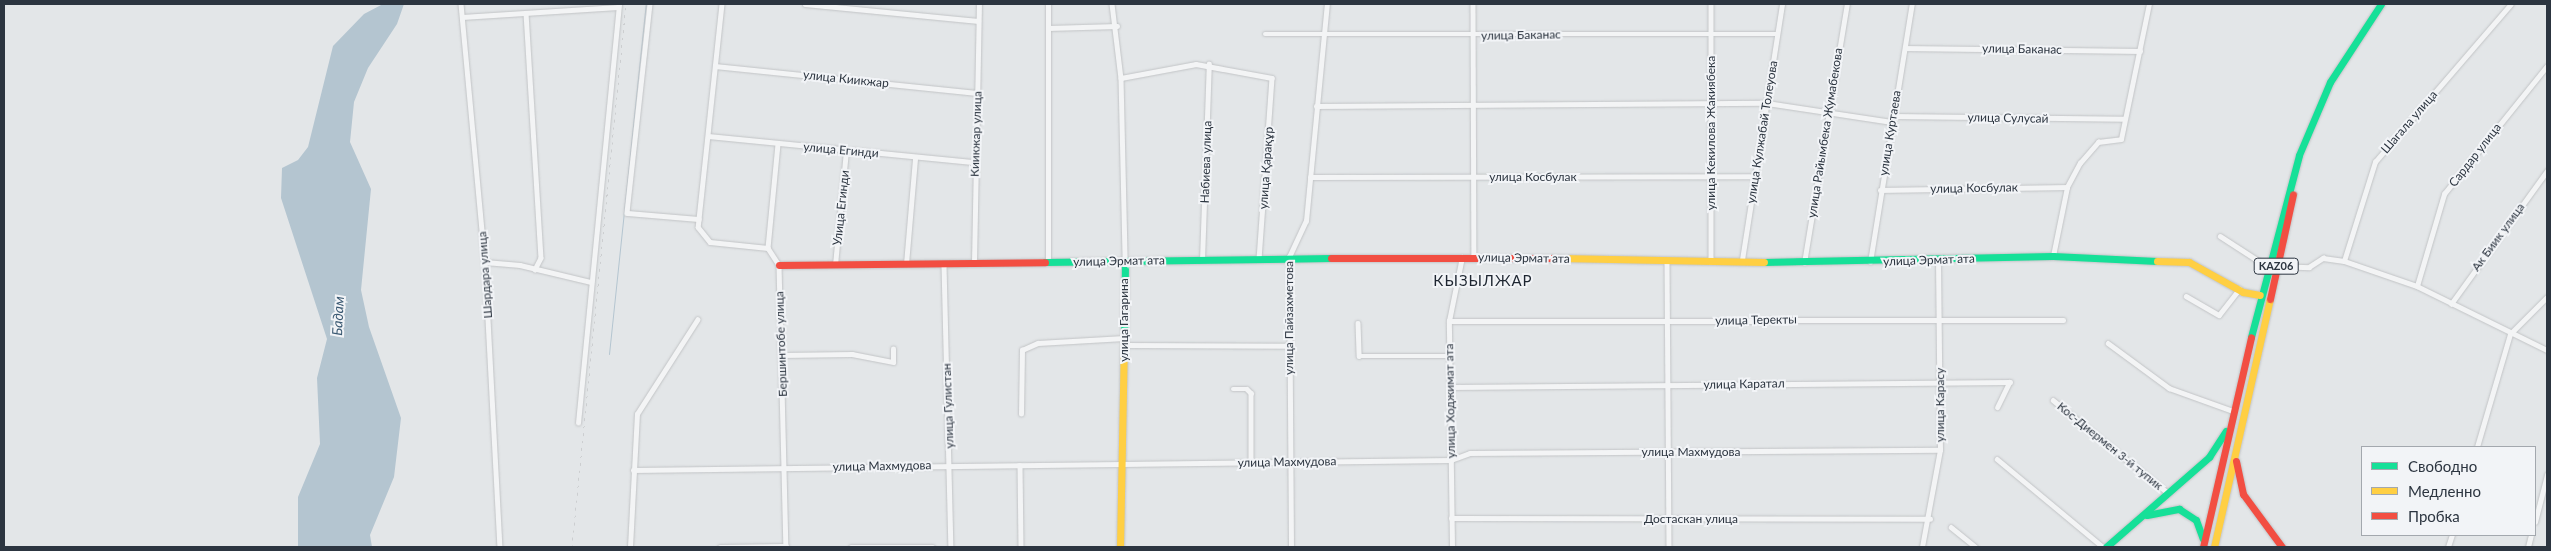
<!DOCTYPE html>
<html>
<head>
<meta charset="utf-8">
<style>
  body { margin:0 }
  #map { position:relative; width:2551px; height:551px; overflow:hidden; background:#e3e6e8; font-family:Lato,sans-serif }
  div>[style] { position:absolute }
  .water>* { inset:0; background:#b4c5d0 }
  .stream>* { height:1px; margin:-0.5px; padding:0 0.5px; transform-origin:0.5px; border-radius:0.5px; background:#b4c5d0 }
  .roads { filter:drop-shadow(0 0 1px #c2c4c6) drop-shadow(0 0 1px #c2c4c6) }
  .street>* { height:4.5px; margin:-2.25px; padding:0 2.25px; transform-origin:2.25px; border-radius:2.25px; background:#f3f4f5 }
  .fast>* { height:7px; margin:-3.5px; padding:0 3.5px; transform-origin:3.5px; border-radius:3.5px; background:#16e098 }
  .slow>* { height:7px; margin:-3.5px; padding:0 3.5px; transform-origin:3.5px; border-radius:3.5px; background:#ffcf43 }
  .jam>* { height:7px; margin:-3.5px; padding:0 3.5px; transform-origin:3.5px; border-radius:3.5px; background:#f24e42 }
  .rail>* { height:1px; margin-top:-0.5px; transform-origin:0; background:repeating-linear-gradient(90deg,#ccced0 0 2.5px,transparent 0 7.5px) }
  span { translate:-50% -50%; white-space:nowrap; text-align:center; line-height:1.15; -webkit-text-stroke:4px #f2f4f7; paint-order:stroke }
  .shield-label span { padding:1px 4px; background:#f2f4f7; border:1px solid; border-radius:4px; -webkit-text-stroke-width:0 }
  .shield-label { font-size:11px; color:#2c3540; font-weight:700 }
  .street-label { font-size:12px; color:#2c3540 }
  .water-label { font-size:14px; color:#395871; font-style:italic }
  .quarter-label { font-size:15px; color:#1e2631; letter-spacing:1px }
  .frame { position:absolute; inset:0; border:5px solid #2c3540; pointer-events:none }
  .legend { position:absolute; left:2361px; top:446px; width:175px; height:90px; box-sizing:border-box; background:#f2f4f7; border:1px solid #a3a8ae; margin:0; padding:6px 9px; list-style:none; font-size:15px; color:#2c3540 }
  .legend li { display:flex; align-items:center; gap:10px; height:25px }
  .legend b { width:25px; border:1px solid #a3a8ae }
</style>
</head>
<body>
<div id="map">
  <div class="water">
    <div style="clip-path:polygon(383px 4px,404px 4px,397px 24px,368px 68px,354px 102px,350px 142px,371px 189px,361px 290px,369px 327px,401px 418px,394px 477px,370px 535px,372px 547px,298px 547px,298px 497px,320px 444px,317px 378px,327px 339px,281px 198px,282px 168px,298px 160px,308px 147px,333px 46px,364px 14px)"></div>
  </div>
  <div class="stream">
    <div style="left:609px;top:354px;width:352px;rotate:-84deg"></div>
  </div>
  <div class="roads">
    <div class="street">
      <div style="left:461px;top:4px;width:259px;rotate:84.7deg"></div>
      <div style="left:485px;top:262px;width:285px;rotate:87deg"></div>
      <div style="left:650px;top:4px;width:210px;rotate:96.3deg"></div>
      <div style="left:627px;top:213px;width:72px;rotate:4.8deg"></div>
      <div style="left:722px;top:4px;width:224px;rotate:96.1deg"></div>
      <div style="left:698px;top:227px;width:19px;rotate:51deg"></div>
      <div style="left:710px;top:242px;width:58px;rotate:5.9deg"></div>
      <div style="left:805px;top:4px;width:174px;rotate:5.6deg"></div>
      <div style="left:1112px;top:4px;width:75px;rotate:83.1deg"></div>
      <div style="left:1121px;top:78px;width:183px;rotate:88.7deg"></div>
      <div style="left:1473px;top:4px;width:252px;rotate:89.8deg"></div>
      <div style="left:1711px;top:4px;width:258px;rotate:90deg"></div>
      <div style="left:526px;top:13px;width:245px;rotate:86.5deg"></div>
      <div style="left:541px;top:258px;width:13px;rotate:117deg"></div>
      <div style="left:462px;top:17px;width:156px;rotate:-3.7deg"></div>
      <div style="left:1048px;top:28px;width:69px;rotate:-1.7deg"></div>
      <div style="left:1265px;top:34px;width:512px"></div>
      <div style="left:1905px;top:48px;width:235px;rotate:0.7deg"></div>
      <div style="left:715px;top:66px;width:263px;rotate:5.9deg"></div>
      <div style="left:1121px;top:78px;width:76px;rotate:-10.6deg"></div>
      <div style="left:1196px;top:64px;width:77px;rotate:10.4deg"></div>
      <div style="left:1272px;top:78px;width:180px;rotate:94.1deg"></div>
      <div style="left:1316px;top:106px;width:451px;rotate:-0.4deg"></div>
      <div style="left:1767px;top:103px;width:126px;rotate:8.6deg"></div>
      <div style="left:1892px;top:116px;width:232px;rotate:0.7deg"></div>
      <div style="left:708px;top:136px;width:268px;rotate:5.6deg"></div>
      <div style="left:778px;top:144px;width:104px;rotate:95.5deg"></div>
      <div style="left:768px;top:248px;width:20px;rotate:57deg"></div>
      <div style="left:779px;top:265px;width:282px;rotate:88.6deg"></div>
      <div style="left:1310px;top:177px;width:446px;rotate:-0.1deg"></div>
      <div style="left:1880px;top:190px;width:187px;rotate:-0.9deg"></div>
      <div style="left:2220px;top:236px;width:57px;rotate:32.9deg"></div>
      <div style="left:2053px;top:256px;width:70px;rotate:-78.5deg"></div>
      <div style="left:2067px;top:187px;width:27px;rotate:-62deg"></div>
      <div style="left:2080px;top:163px;width:28px;rotate:-49deg"></div>
      <div style="left:2098px;top:142px;width:23px;rotate:-7deg"></div>
      <div style="left:2121px;top:139px;width:138px;rotate:-78.3deg"></div>
      <div style="left:1202px;top:260px;width:196px;rotate:-88deg"></div>
      <div style="left:1742px;top:260px;width:259px;rotate:-81.1deg"></div>
      <div style="left:1667px;top:261px;width:286px;rotate:89.6deg"></div>
      <div style="left:2344px;top:261px;width:104px;rotate:-72.6deg"></div>
      <div style="left:2375px;top:162px;width:208px;rotate:-49.3deg"></div>
      <div style="left:485px;top:262px;width:35px;rotate:5deg"></div>
      <div style="left:520px;top:265px;width:73px;rotate:13.5deg"></div>
      <div style="left:1048px;top:262px;width:258px;rotate:-90deg"></div>
      <div style="left:1870px;top:262px;width:261px;rotate:-80.8deg"></div>
      <div style="left:974px;top:263px;width:259px;rotate:-88.9deg"></div>
      <div style="left:1804px;top:263px;width:263px;rotate:-80.6deg"></div>
      <div style="left:906px;top:264px;width:106px;rotate:-85.1deg"></div>
      <div style="left:835px;top:265px;width:115px;rotate:-84.5deg"></div>
      <div style="left:944px;top:265px;width:282px;rotate:88.6deg"></div>
      <div style="left:2277px;top:266px;width:32px;rotate:2deg"></div>
      <div style="left:2309px;top:267px;width:17px;rotate:-33deg"></div>
      <div style="left:2323px;top:258px;width:21px;rotate:8deg"></div>
      <div style="left:2344px;top:261px;width:77px;rotate:18.9deg"></div>
      <div style="left:2417px;top:286px;width:145px;rotate:26.2deg"></div>
      <div style="left:2417px;top:286px;width:96px;rotate:-73.6deg"></div>
      <div style="left:2444px;top:194px;width:164px;rotate:-51.2deg"></div>
      <div style="left:2186px;top:296px;width:38px;rotate:30deg"></div>
      <div style="left:2219px;top:315px;width:33px;rotate:-52deg"></div>
      <div style="left:2451px;top:304px;width:164px;rotate:-54.2deg"></div>
      <div style="left:1449px;top:321px;width:614px;rotate:-0.09deg"></div>
      <div style="left:1358px;top:323px;width:33px;rotate:88deg"></div>
      <div style="left:1359px;top:356px;width:90px"></div>
      <div style="left:2108px;top:343px;width:76px;rotate:36.4deg"></div>
      <div style="left:2169px;top:388px;width:68px;rotate:19.8deg"></div>
      <div style="left:1124px;top:345px;width:165px;rotate:0.3deg"></div>
      <div style="left:782px;top:355px;width:70px;rotate:-0.8deg"></div>
      <div style="left:852px;top:354px;width:42px;rotate:11deg"></div>
      <div style="left:893px;top:362px;width:13px;rotate:-90deg"></div>
      <div style="left:1451px;top:387px;width:559px;rotate:-0.51deg"></div>
      <div style="left:2010px;top:382px;width:28px;rotate:116deg"></div>
      <div style="left:1233px;top:389px;width:14px"></div>
      <div style="left:1247px;top:389px;width:6px;rotate:45deg"></div>
      <div style="left:1251px;top:393px;width:70px;rotate:90deg"></div>
      <div style="left:2053px;top:400px;width:146px;rotate:38.9deg"></div>
      <div style="left:1021px;top:414px;width:64px;rotate:-89.1deg"></div>
      <div style="left:1022px;top:350px;width:17px;rotate:-24deg"></div>
      <div style="left:1038px;top:343px;width:86px;rotate:-3.3deg"></div>
      <div style="left:578px;top:423px;width:421px;rotate:-84.4deg"></div>
      <div style="left:2477px;top:447px;width:118px;rotate:-73.7deg"></div>
      <div style="left:2510px;top:334px;width:52px;rotate:-45deg"></div>
      <div style="left:1997px;top:459px;width:138px;rotate:39.7deg"></div>
      <div style="left:1020px;top:465px;width:82px;rotate:89.3deg"></div>
      <div style="left:633px;top:470px;width:818px;rotate:-0.7deg"></div>
      <div style="left:1451px;top:460px;width:20px;rotate:-20deg"></div>
      <div style="left:1470px;top:453px;width:470px;rotate:-0.4deg"></div>
      <div style="left:1451px;top:518px;width:479px;rotate:0.1deg"></div>
      <div style="left:2535px;top:522px;width:49px;rotate:-75.7deg"></div>
      <div style="left:1951px;top:527px;width:32px;rotate:39deg"></div>
      <div style="left:630px;top:547px;width:133px;rotate:-87deg"></div>
      <div style="left:637px;top:414px;width:112px;rotate:-57.4deg"></div>
      <div style="left:720px;top:547px;width:66px;rotate:-0.9deg"></div>
      <div style="left:851px;top:547px;width:82px"></div>
      <div style="left:1291px;top:547px;width:290px;rotate:-90.4deg"></div>
      <div style="left:1289px;top:257px;width:40px;rotate:-65deg"></div>
      <div style="left:1306px;top:221px;width:218px;rotate:-84.5deg"></div>
      <div style="left:1452px;top:547px;width:226px;rotate:-90.8deg"></div>
      <div style="left:1449px;top:321px;width:65px;rotate:-78.5deg"></div>
      <div style="left:1922px;top:547px;width:99px;rotate:-79.5deg"></div>
      <div style="left:1940px;top:450px;width:190px;rotate:-90.6deg"></div>
      <div style="left:2448px;top:547px;width:13px;rotate:-72deg"></div>
      <div style="left:2528px;top:547px;width:12px;rotate:-76deg"></div>
    </div>
    <div class="fast">
      <div style="left:1045px;top:262px;width:286px;rotate:-0.8deg"></div>
      <div style="left:1764px;top:262px;width:289px;rotate:-1.2deg"></div>
      <div style="left:2053px;top:256px;width:104px;rotate:2.8deg"></div>
      <div style="left:2251px;top:337px;width:188px;rotate:-75.2deg"></div>
      <div style="left:2299px;top:155px;width:79px;rotate:-67deg"></div>
      <div style="left:2330px;top:82px;width:93px;rotate:-56.8deg"></div>
      <div style="left:1124px;top:344px;width:83px;rotate:-89.3deg"></div>
      <div style="left:2147px;top:515px;width:33px;rotate:-11deg"></div>
      <div style="left:2179px;top:509px;width:20px;rotate:33deg"></div>
      <div style="left:2196px;top:520px;width:20px;rotate:70deg"></div>
      <div style="left:2106px;top:547px;width:137px;rotate:-41.1deg"></div>
      <div style="left:2209px;top:457px;width:31px;rotate:-57deg"></div>
    </div>
    <div class="slow">
      <div style="left:1560px;top:258px;width:204px;rotate:1.1deg"></div>
      <div style="left:2157px;top:261px;width:32px;rotate:2deg"></div>
      <div style="left:2189px;top:262px;width:62px;rotate:29.1deg"></div>
      <div style="left:2243px;top:292px;width:17px;rotate:10deg"></div>
      <div style="left:1120px;top:547px;width:203px;rotate:-88.9deg"></div>
      <div style="left:2214px;top:547px;width:254px;rotate:-77.3deg"></div>
    </div>
    <div class="jam">
      <div style="left:1331px;top:258px;width:229px"></div>
      <div style="left:779px;top:265px;width:266px;rotate:-0.6deg"></div>
      <div style="left:2270px;top:299px;width:107px;rotate:-77.6deg"></div>
      <div style="left:2236px;top:461px;width:34px;rotate:78deg"></div>
      <div style="left:2243px;top:494px;width:66px;rotate:53.7deg"></div>
      <div style="left:2203px;top:547px;width:215px;rotate:-77.1deg"></div>
    </div>
  </div>
  <div class="rail">
    <div style="left:572px;top:547px;width:546px;rotate:-84.32deg"></div>
  </div>
  <div class="shield-label">
    <span style="left:2276px;top:266px">KАZ06</span>
  </div>
  <div class="street-label">
    <span style="left:1521px;top:35px;rotate:-1deg">улица Баканас</span>
    <span style="left:2022px;top:49px;rotate:1deg">улица Баканас</span>
    <span style="left:846px;top:79px;rotate:6deg">улица Киикжар</span>
    <span style="left:2008px;top:118px;rotate:1deg">улица Сулусай</span>
    <span style="left:2409px;top:122px;rotate:-49deg">Шагала улица</span>
    <span style="left:1762px;top:132px;rotate:-81deg">улица Кулжабай Толеуова</span>
    <span style="left:1711px;top:133px;rotate:-90deg">улица Кекилова Жакиябека</span>
    <span style="left:1825px;top:133px;rotate:-81deg">улица Райымбека Жумабекова</span>
    <span style="left:1890px;top:133px;rotate:-81deg">улица Куртаева</span>
    <span style="left:976px;top:134px;rotate:-88deg">Киикжар улица</span>
    <span style="left:841px;top:150px;rotate:5deg">улица Егинди</span>
    <span style="left:2475px;top:155px;rotate:-52deg">Сардар улица</span>
    <span style="left:1206px;top:162px;rotate:-88deg">Набиева улица</span>
    <span style="left:1266px;top:168px;rotate:-86deg">улица Қарақұр</span>
    <span style="left:1533px;top:177px">улица Косбулак</span>
    <span style="left:1974px;top:188px;rotate:-1deg">улица Косбулак</span>
    <span style="left:841px;top:208px;rotate:-84deg">Улица Егинди</span>
    <span style="left:2498px;top:237px;rotate:-54deg">Ак Биик улица</span>
    <span style="left:1524px;top:258px;rotate:1deg">улица Эрмат ата</span>
    <span style="left:1929px;top:260px;rotate:-2deg">улица Эрмат ата</span>
    <span style="left:1119px;top:261px;rotate:-1deg">улица Эрмат ата</span>
    <span style="left:485px;top:275px;rotate:-94deg">Шардара улица</span>
    <span style="left:1289px;top:318px;rotate:-90deg">улица Пайзахметова</span>
    <span style="left:1124px;top:320px;rotate:-90deg">улица Гагарина</span>
    <span style="left:1756px;top:320px;rotate:-1deg">улица Теректы</span>
    <span style="left:781px;top:344px;rotate:-92deg">Бершинтобе улица</span>
    <span style="left:1744px;top:384px;rotate:-1deg">улица Каратал</span>
    <span style="left:1450px;top:401px;rotate:-91deg">улица Ходжимат ата</span>
    <span style="left:1940px;top:405px;rotate:-90deg">улица Карасу</span>
    <span style="left:948px;top:406px;rotate:-92deg">улица Гулистан</span>
    <span style="left:2110px;top:446px;rotate:39deg">Кос-Диермен 3-й тупик</span>
    <span style="left:1691px;top:452px">улица Махмудова</span>
    <span style="left:1287px;top:462px;rotate:-1deg">улица Махмудова</span>
    <span style="left:882px;top:466px;rotate:-1deg">улица Махмудова</span>
    <span style="left:1691px;top:519px">Достаскан улица</span>
  </div>
  <div class="water-label">
    <span style="left:338px;top:316px;rotate:-87deg">Бадам</span>
  </div>
  <div class="quarter-label">
    <span style="left:1483px;top:281px">КЫЗЫЛЖАР</span>
  </div>
  <div class="frame"></div>
  <ul class="legend">
  <li><b style="height:6px;background:#16e098"></b>Свободно</li>
  <li><b style="height:6px;background:#ffcf43"></b>Медленно</li>
  <li><b style="height:6px;background:#f24e42"></b>Пробка</li>
  </ul>
</div>
</body>
</html>
